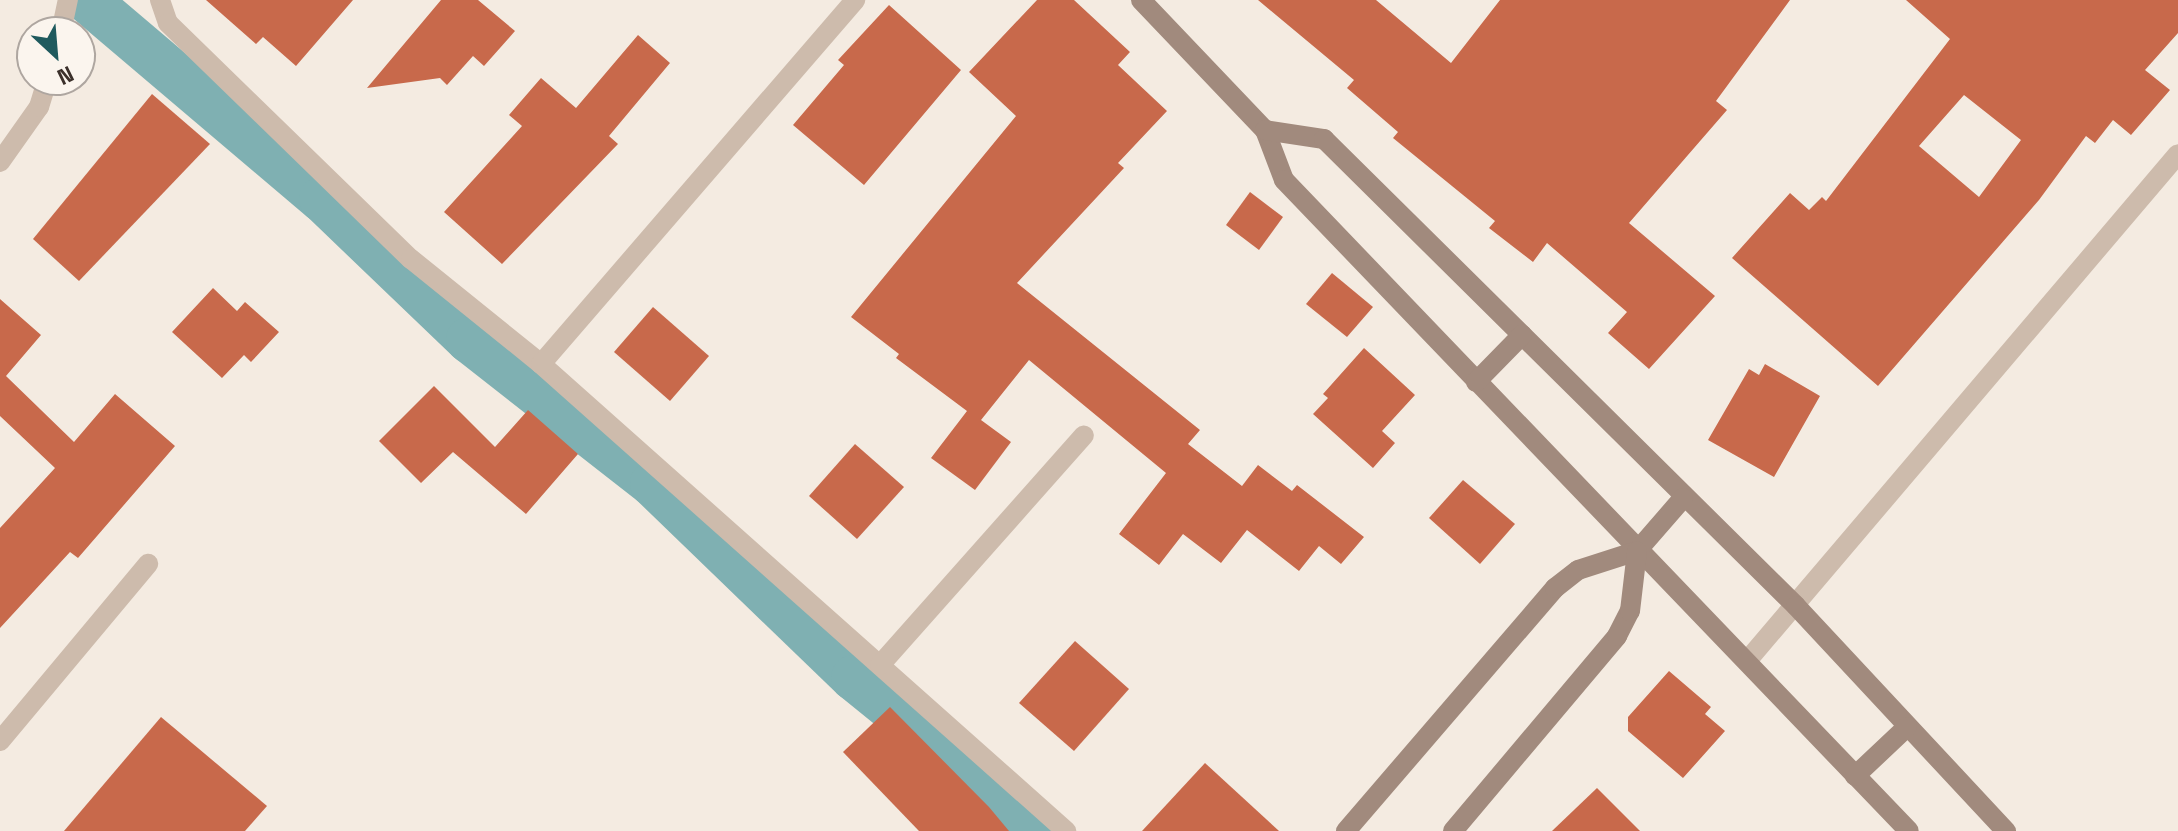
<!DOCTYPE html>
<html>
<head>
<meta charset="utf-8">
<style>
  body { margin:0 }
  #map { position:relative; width:2178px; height:831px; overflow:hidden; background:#f4ebe1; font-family:"Space Grotesk",sans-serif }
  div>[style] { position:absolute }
  .canal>* { height:46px; margin:-23px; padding:0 23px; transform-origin:23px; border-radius:23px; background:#7fb0b2 }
  .building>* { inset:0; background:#c8694b }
  .street>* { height:20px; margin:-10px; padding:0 10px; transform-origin:10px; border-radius:10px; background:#cdbbac }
  .secondary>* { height:20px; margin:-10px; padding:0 10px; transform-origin:10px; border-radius:10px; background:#a18a7d }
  span { translate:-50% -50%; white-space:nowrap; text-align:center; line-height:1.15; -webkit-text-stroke:6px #fbf5ee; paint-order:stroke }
  .north { position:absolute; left:16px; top:16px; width:80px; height:80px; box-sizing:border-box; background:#fbf5ee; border:2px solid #aea6a0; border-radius:50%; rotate:154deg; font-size:22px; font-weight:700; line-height:32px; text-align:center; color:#3b302b }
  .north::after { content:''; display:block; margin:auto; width:28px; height:36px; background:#1f5a5e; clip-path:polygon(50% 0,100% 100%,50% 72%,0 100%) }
</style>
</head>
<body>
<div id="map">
  <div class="canal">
    <div style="left:87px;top:0;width:308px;rotate:40.3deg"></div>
    <div style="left:322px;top:199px;width:204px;rotate:43.8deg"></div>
    <div style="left:469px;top:340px;width:234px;rotate:38deg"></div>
    <div style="left:653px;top:484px;width:279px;rotate:44deg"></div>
    <div style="left:854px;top:678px;width:243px;rotate:39deg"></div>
  </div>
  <div class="building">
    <div style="clip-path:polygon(206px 0,353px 0,296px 66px,263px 37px,256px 44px)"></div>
    <div style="clip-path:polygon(441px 0,478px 0,515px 31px,484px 66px,473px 56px,447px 85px,440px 78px,367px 88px)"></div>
    <div style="clip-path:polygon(1037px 0,1074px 0,1130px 52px,1118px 65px,1167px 111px,1118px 163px,1124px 168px,1017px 283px,1200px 430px,1188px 444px,1242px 486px,1258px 465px,1292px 491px,1297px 485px,1364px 537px,1341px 564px,1319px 546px,1299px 571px,1247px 530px,1221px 563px,1183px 534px,1159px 565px,1119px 534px,1166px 473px,1029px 360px,981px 420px,1011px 442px,975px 490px,931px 458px,967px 411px,896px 358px,899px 354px,851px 317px,1016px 116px,969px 72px)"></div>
    <div style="clip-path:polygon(1258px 0,1376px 0,1451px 63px,1500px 0,1790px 0,1716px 101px,1727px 110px,1629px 223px,1715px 296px,1649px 369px,1608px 333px,1627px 312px,1547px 243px,1533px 262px,1489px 228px,1495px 221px,1393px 138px,1398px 132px,1347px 88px,1354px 80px)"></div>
    <div style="clip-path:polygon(evenodd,1906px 0,2178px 0,2178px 33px,2145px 70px,2170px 90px,2131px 135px,2113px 120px,2095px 143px,2086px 136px,2039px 200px,1878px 386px,1732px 258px,1790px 193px,1809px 210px,1822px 197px,1826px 201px,1950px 39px,1906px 0,1964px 95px,2021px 140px,1979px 197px,1919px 146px,1964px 95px)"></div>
    <div style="clip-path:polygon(889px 5px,961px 70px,864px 185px,793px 125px,844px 65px,838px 60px)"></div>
    <div style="clip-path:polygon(638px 35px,670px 63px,609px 136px,618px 144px,502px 264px,444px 212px,522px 126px,509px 115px,541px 78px,576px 108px)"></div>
    <div style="clip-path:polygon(152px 94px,210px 144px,79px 281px,33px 239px)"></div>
    <div style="clip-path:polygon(1250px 192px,1283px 217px,1259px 250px,1226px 225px)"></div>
    <div style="clip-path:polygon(1332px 273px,1373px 307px,1347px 337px,1306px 304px)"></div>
    <div style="clip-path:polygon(213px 288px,237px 311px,245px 302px,279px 332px,251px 362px,244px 355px,222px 378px,172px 332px)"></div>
    <div style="clip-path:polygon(0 299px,41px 335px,6px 376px,74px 442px,115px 394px,175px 446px,78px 558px,70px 552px,0 628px,0 528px,55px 468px,0 416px)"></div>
    <div style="clip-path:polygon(653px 307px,709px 356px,670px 401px,614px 352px)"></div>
    <div style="clip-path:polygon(1364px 348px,1415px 395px,1382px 431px,1395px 443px,1373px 468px,1313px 414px,1328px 398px,1323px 394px)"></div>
    <div style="clip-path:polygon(1765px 364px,1820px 396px,1774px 477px,1708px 440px,1749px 369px,1759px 375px)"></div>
    <div style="clip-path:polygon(434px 386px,495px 447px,528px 410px,578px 454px,526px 514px,453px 452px,421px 483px,379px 441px)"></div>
    <div style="clip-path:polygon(855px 444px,904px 487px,857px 539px,809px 496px)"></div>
    <div style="clip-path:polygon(1463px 480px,1515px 524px,1480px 564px,1429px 518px)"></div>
    <div style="clip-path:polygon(1075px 641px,1129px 689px,1074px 751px,1019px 703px)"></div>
    <div style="clip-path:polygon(1669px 671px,1711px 707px,1705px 714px,1725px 731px,1683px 778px,1628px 731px,1628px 717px)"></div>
    <div style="clip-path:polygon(890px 707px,989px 807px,1009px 831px,919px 831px,843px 752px)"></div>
    <div style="clip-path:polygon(161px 717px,267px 806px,245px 831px,64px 831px)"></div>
    <div style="clip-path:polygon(1205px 763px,1279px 831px,1142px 831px)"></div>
    <div style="clip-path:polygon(1597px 788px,1640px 831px,1552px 831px)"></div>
  </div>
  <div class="street">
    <div style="left:160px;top:0;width:24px;rotate:71deg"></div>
    <div style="left:168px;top:23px;width:339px;rotate:44.2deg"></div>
    <div style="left:411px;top:259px;width:167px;rotate:38.9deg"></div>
    <div style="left:541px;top:364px;width:703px;rotate:41.65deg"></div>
    <div style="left:61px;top:32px;width:33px;rotate:-78deg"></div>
    <div style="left:0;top:162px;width:67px;rotate:-54.7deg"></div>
    <div style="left:39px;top:107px;width:28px;rotate:-73deg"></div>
    <div style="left:541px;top:364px;width:481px;rotate:-49.2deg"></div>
    <div style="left:1747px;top:661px;width:665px;rotate:-49.63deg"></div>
    <div style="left:880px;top:665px;width:307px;rotate:-48.4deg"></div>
    <div style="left:0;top:741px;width:231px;rotate:-50.1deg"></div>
  </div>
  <div class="secondary">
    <div style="left:1141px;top:0;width:180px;rotate:46.4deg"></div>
    <div style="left:1265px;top:130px;width:53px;rotate:69.2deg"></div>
    <div style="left:1284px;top:180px;width:902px;rotate:46.17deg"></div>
    <div style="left:1265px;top:130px;width:60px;rotate:8.7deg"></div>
    <div style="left:1324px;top:139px;width:664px;rotate:44.69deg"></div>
    <div style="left:1796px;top:606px;width:308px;rotate:47deg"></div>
    <div style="left:1476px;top:382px;width:66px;rotate:-45.6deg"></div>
    <div style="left:1855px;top:776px;width:71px;rotate:-43.3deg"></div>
    <div style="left:1346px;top:831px;width:321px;rotate:-49.3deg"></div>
    <div style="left:1555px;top:588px;width:29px;rotate:-38deg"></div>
    <div style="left:1578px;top:570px;width:62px;rotate:-17.9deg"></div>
    <div style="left:1637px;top:551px;width:70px;rotate:-49deg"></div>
    <div style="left:1453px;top:831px;width:255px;rotate:-49.9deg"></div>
    <div style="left:1617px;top:636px;width:28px;rotate:-63deg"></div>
    <div style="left:1630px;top:611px;width:60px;rotate:-83.3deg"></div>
  </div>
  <div class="north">N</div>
</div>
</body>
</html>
